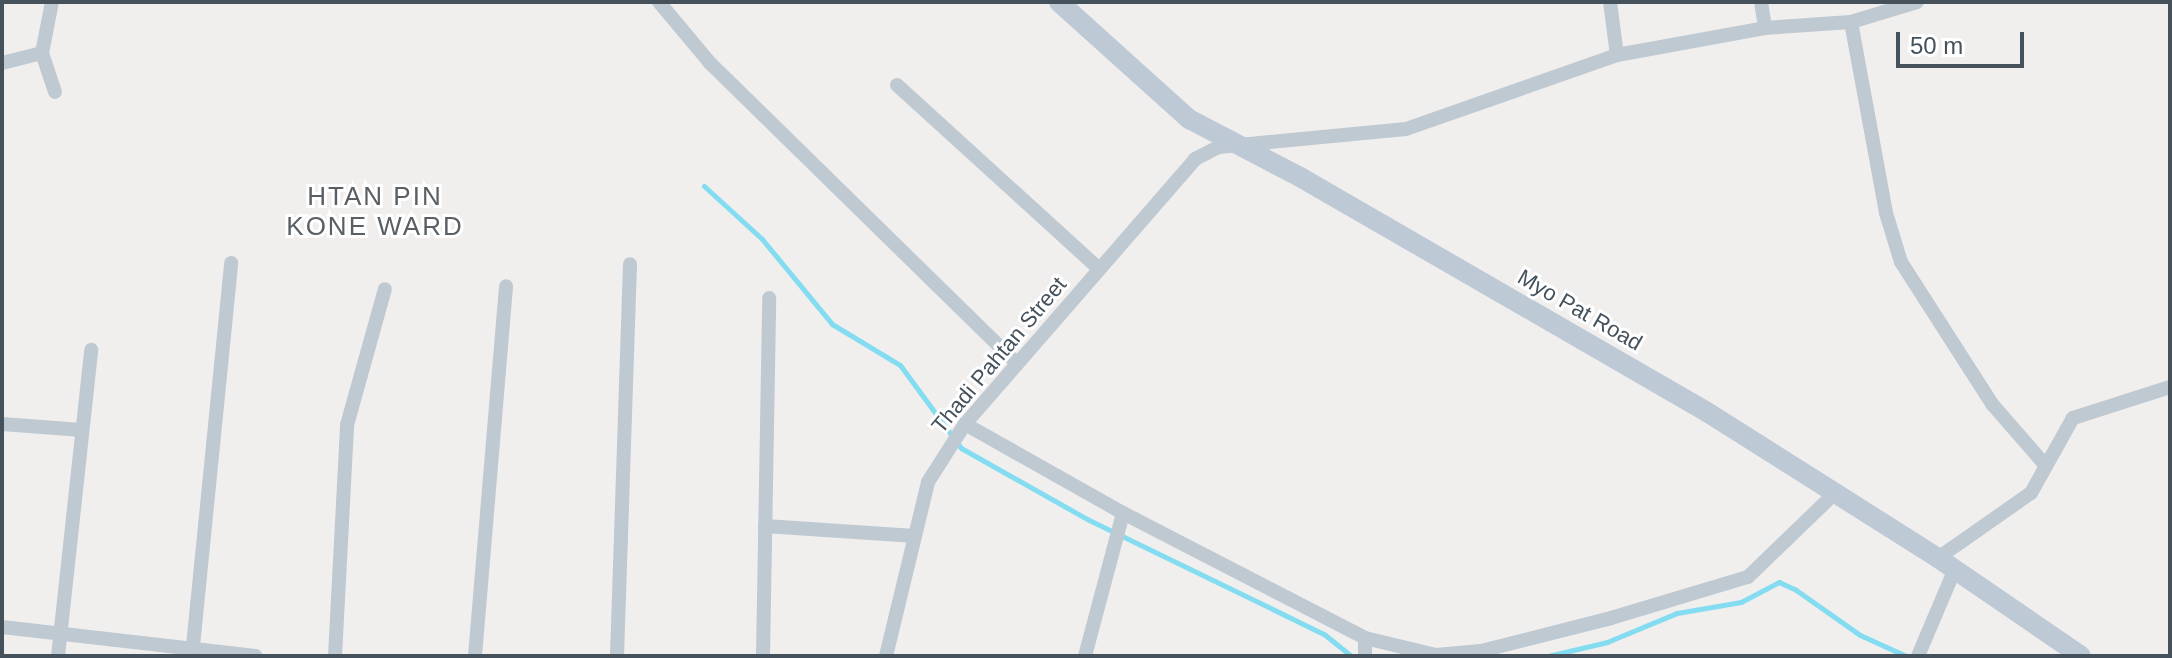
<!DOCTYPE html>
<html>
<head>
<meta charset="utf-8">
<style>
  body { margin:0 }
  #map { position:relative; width:2172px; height:658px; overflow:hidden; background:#f1eeee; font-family:Helvetica,sans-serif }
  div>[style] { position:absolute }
  .stream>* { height:5px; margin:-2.5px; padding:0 2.5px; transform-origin:2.5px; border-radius:2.5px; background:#84dcf0 }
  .street>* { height:14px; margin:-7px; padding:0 7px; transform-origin:7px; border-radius:7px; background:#bec9d1 }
  .secondary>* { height:20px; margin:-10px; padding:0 10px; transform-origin:10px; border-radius:10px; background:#bdcad6 }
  span { translate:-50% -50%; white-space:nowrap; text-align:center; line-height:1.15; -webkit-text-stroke:6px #fff; paint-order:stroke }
  .street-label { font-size:22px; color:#45525c }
  .quarter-label { font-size:26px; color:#5a5f63; letter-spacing:2px }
  .frame { position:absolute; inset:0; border:4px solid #45525c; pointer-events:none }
  .scale { position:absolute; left:1896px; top:32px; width:128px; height:36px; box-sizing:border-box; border:4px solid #45525c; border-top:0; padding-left:10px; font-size:24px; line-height:28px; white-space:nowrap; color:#45525c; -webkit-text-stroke:6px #fff; paint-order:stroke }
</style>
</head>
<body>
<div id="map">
  <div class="stream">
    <div style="left:704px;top:186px;width:79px;rotate:42.4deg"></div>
    <div style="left:762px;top:239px;width:110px;rotate:50.5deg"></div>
    <div style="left:832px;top:324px;width:79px;rotate:31.1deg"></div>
    <div style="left:900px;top:365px;width:103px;rotate:53.7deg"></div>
    <div style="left:961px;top:448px;width:145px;rotate:29.4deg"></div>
    <div style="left:1087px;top:519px;width:263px;rotate:25.9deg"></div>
    <div style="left:1324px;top:634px;width:35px;rotate:39deg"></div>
    <div style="left:1548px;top:656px;width:61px;rotate:-13.3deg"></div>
    <div style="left:1607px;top:642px;width:76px;rotate:-22.5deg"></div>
    <div style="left:1677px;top:613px;width:65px;rotate:-9.8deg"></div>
    <div style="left:1741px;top:602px;width:43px;rotate:-27.8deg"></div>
    <div style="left:1779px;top:582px;width:19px;rotate:25deg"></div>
    <div style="left:1796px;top:590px;width:78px;rotate:35.1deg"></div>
    <div style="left:1860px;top:635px;width:51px;rotate:24.5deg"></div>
  </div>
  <div class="street">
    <div style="left:52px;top:2px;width:52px;rotate:101.1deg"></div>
    <div style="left:42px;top:53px;width:41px;rotate:71.6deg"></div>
    <div style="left:659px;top:2px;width:80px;rotate:50.1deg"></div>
    <div style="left:710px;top:63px;width:430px;rotate:44.4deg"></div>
    <div style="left:1610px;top:2px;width:53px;rotate:82.5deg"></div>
    <div style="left:1761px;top:2px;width:26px;rotate:81deg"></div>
    <div style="left:1851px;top:22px;width:194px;rotate:79.6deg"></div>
    <div style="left:1886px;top:213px;width:51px;rotate:73deg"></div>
    <div style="left:1901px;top:262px;width:169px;rotate:57.3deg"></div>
    <div style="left:1992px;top:404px;width:82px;rotate:48.9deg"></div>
    <div style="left:2px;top:63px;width:41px;rotate:-14deg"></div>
    <div style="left:897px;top:85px;width:273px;rotate:42.3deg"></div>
    <div style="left:2px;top:424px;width:80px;rotate:4.3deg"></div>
    <div style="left:965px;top:424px;width:181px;rotate:29.4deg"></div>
    <div style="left:1123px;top:513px;width:272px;rotate:27.3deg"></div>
    <div style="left:1365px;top:638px;width:73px;rotate:13.5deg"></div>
    <div style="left:1436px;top:655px;width:45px;rotate:-5.1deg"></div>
    <div style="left:1481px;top:651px;width:134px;rotate:-14.2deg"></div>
    <div style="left:1611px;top:618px;width:143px;rotate:-16.7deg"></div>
    <div style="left:1748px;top:577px;width:118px;rotate:-44deg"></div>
    <div style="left:765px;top:526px;width:150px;rotate:3.8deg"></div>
    <div style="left:1938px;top:558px;width:113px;rotate:-35deg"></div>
    <div style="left:2031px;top:493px;width:86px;rotate:-60.8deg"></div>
    <div style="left:2073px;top:418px;width:102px;rotate:-17.7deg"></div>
    <div style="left:2px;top:627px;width:255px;rotate:6.5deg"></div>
    <div style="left:1365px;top:638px;width:18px;rotate:90deg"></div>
    <div style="left:58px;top:656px;width:308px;rotate:-83.8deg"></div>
    <div style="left:192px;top:656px;width:395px;rotate:-84.3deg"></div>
    <div style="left:335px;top:656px;width:231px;rotate:-87deg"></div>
    <div style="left:347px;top:425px;width:141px;rotate:-74.4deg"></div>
    <div style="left:475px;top:656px;width:371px;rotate:-85.2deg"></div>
    <div style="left:617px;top:656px;width:392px;rotate:-88.1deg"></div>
    <div style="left:763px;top:656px;width:358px;rotate:-89deg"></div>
    <div style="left:886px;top:656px;width:179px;rotate:-76.4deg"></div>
    <div style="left:928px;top:482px;width:69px;rotate:-57.5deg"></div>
    <div style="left:965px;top:424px;width:351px;rotate:-49deg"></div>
    <div style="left:1195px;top:159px;width:27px;rotate:-27deg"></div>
    <div style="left:1219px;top:147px;width:188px;rotate:-5.5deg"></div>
    <div style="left:1406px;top:129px;width:224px;rotate:-19.3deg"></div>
    <div style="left:1617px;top:55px;width:150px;rotate:-10.3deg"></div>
    <div style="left:1765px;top:28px;width:86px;rotate:-4deg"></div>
    <div style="left:1851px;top:22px;width:69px;rotate:-16.9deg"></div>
    <div style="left:1085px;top:656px;width:148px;rotate:-75.1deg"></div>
    <div style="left:1918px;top:656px;width:95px;rotate:-67deg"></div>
  </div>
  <div class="secondary">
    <div style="left:1059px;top:2px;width:175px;rotate:42deg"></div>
    <div style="left:1189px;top:119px;width:125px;rotate:27.6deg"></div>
    <div style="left:1300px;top:177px;width:470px;rotate:30deg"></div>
    <div style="left:1707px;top:412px;width:273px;rotate:32.3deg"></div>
    <div style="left:1938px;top:558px;width:173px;rotate:34.4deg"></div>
  </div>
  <div class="street-label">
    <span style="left:1580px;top:310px;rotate:30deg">Myo Pat Road</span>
    <span style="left:999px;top:355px;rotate:-50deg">Thadi Pahtan Street</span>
  </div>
  <div class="quarter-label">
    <span style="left:375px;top:212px">HTAN PIN<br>KONE WARD</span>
  </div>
  <div class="frame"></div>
  <div class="scale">50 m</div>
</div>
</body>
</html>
